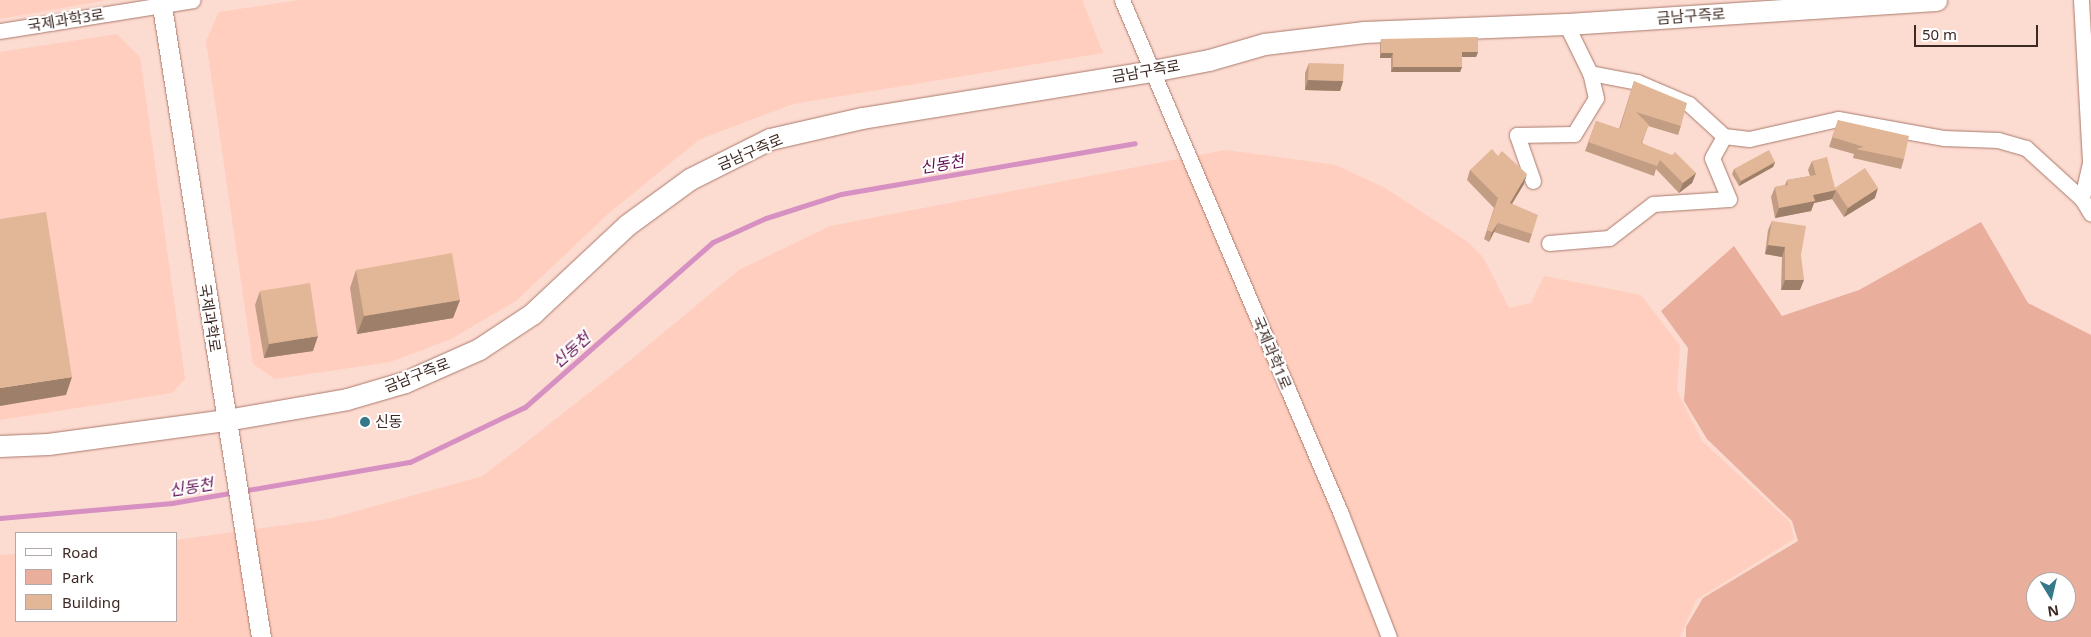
<!DOCTYPE html>
<html>
<head>
<meta charset="utf-8">
<style>
  body { margin:0 }
  #map { position:relative; width:2091px; height:637px; overflow:hidden; background:#fcdbd1; font-family:"Noto Sans","Noto Sans KR",sans-serif }
  div>[style] { position:absolute }
  .built>* { inset:0; background:#ffcebf }
  .green>* { inset:0; background:#e9ae9c }
  .stream>* { height:5px; margin:-2.5px; padding:0 2.5px; transform-origin:2.5px; border-radius:2.5px; background:#d690c2 }
  .roads { filter:drop-shadow(0 0 1px #aa7a6b) drop-shadow(0 0 1px #aa7a6b) }
  .minor>* { height:15px; margin:-7.5px; padding:0 7.5px; transform-origin:7.5px; border-radius:7.5px; background:#fff }
  .tertiary>* { height:19px; margin:-9.5px; padding:0 9.5px; transform-origin:9.5px; border-radius:9.5px; background:#fff }
  .secondary>* { height:21px; margin:-10.5px; padding:0 10.5px; transform-origin:10.5px; border-radius:10.5px; background:#fff }
  .wall>* { inset:0; background:#c29d83 }
  .shaded-wall>* { inset:0; background:#9e806a }
  .building>* { inset:0; background:#e1b798 }
  .dots>* { width:14px; height:14px; translate:-50% -50%; box-sizing:border-box; border:2px solid #fff; border-radius:50% }
  span { translate:-50% -50%; white-space:nowrap; text-align:center; line-height:1.15; -webkit-text-stroke:4px #fff; paint-order:stroke }
  .street-label { font-size:15px; color:#3d2923 }
  .poi-label { font-size:15px; color:#3d2923 }
  .left { translate:0 -50%; text-align:left }
  .water-label { font-size:16px; color:#631053; font-style:italic }
  .legend { position:absolute; left:15px; top:532px; width:162px; height:90px; box-sizing:border-box; background:#fff; border:1px solid #b1a9a7; margin:0; padding:6px 9px; list-style:none; font-size:15px; color:#3d2923 }
  .legend li { display:flex; align-items:center; gap:10px; height:25px }
  .legend b { width:25px; border:1px solid #b1a9a7 }
  .north { position:absolute; left:2026px; top:572px; width:50px; height:50px; box-sizing:border-box; background:#fff; border:1px solid #b1a9a7; border-radius:50%; rotate:171deg; font-size:14px; font-weight:700; line-height:20px; text-align:center; color:#3d2923 }
  .north::after { content:''; display:block; margin:auto; width:18px; height:22px; background:#367889; clip-path:polygon(50% 0,100% 100%,50% 72%,0 100%) }
  .scale { position:absolute; left:1914px; top:25px; width:124px; height:22px; box-sizing:border-box; border:2px solid #3d2923; border-top:0; padding-left:6px; font-size:15px; line-height:18px; white-space:nowrap; color:#3d2923; -webkit-text-stroke:4px #fff; paint-order:stroke }
</style>
</head>
<body>
<div id="map">
  <div class="built">
    <div style="clip-path:polygon(0 0,107px 0,0 19px)"></div>
    <div style="clip-path:polygon(299px 0,1082px 0,1103px 53px,793px 104px,700px 139px,609px 213px,516px 301px,451px 339px,390px 362px,275px 379px,253px 364px,206px 41px,219px 12px)"></div>
    <div style="clip-path:polygon(117px 34px,140px 57px,185px 379px,172px 393px,0 420px,0 52px)"></div>
    <div style="clip-path:polygon(1225px 150px,1336px 165px,1385px 188px,1468px 242px,1483px 257px,1509px 308px,1531px 303px,1544px 276px,1641px 295px,1680px 346px,1677px 391px,1702px 441px,1790px 522px,1794px 539px,1696px 600px,1680px 637px,0 637px,0 555px,16px 554px,16px 621px,176px 621px,176px 540px,328px 519px,483px 476px,622px 367px,739px 270px,830px 226px)"></div>
  </div>
  <div class="green">
    <div style="clip-path:polygon(evenodd,1981px 222px,2028px 303px,2091px 335px,2091px 637px,1686px 637px,1686px 627px,1703px 598px,1798px 541px,1792px 521px,1707px 439px,1684px 401px,1688px 348px,1661px 311px,1734px 246px,1782px 316px,1859px 290px,1981px 222px,2036px 582px,2066px 582px,2066px 612px,2036px 612px,2036px 582px)"></div>
  </div>
  <div class="stream">
    <div style="left:0;top:518px;width:173px;rotate:-5deg"></div>
    <div style="left:172px;top:503px;width:242px;rotate:-9.8deg"></div>
    <div style="left:410px;top:462px;width:127px;rotate:-25.6deg"></div>
    <div style="left:525px;top:407px;width:250px;rotate:-41.3deg"></div>
    <div style="left:713px;top:242px;width:58px;rotate:-24.4deg"></div>
    <div style="left:766px;top:218px;width:79px;rotate:-17.7deg"></div>
    <div style="left:841px;top:194px;width:298px;rotate:-9.8deg"></div>
  </div>
  <div class="roads">
    <div class="minor">
      <div style="left:1122px;top:0;width:559px;rotate:66.92deg"></div>
      <div style="left:1341px;top:514px;width:132px;rotate:68.7deg"></div>
      <div style="left:2081px;top:0;width:163px;rotate:86.8deg"></div>
      <div style="left:2090px;top:163px;width:37px;rotate:103deg"></div>
      <div style="left:2082px;top:199px;width:17px;rotate:59deg"></div>
      <div style="left:1566px;top:24px;width:55px;rotate:63.9deg"></div>
      <div style="left:1590px;top:73px;width:48px;rotate:10.8deg"></div>
      <div style="left:1637px;top:82px;width:56px;rotate:22.9deg"></div>
      <div style="left:1689px;top:104px;width:47px;rotate:42.4deg"></div>
      <div style="left:1724px;top:136px;width:25px;rotate:7deg"></div>
      <div style="left:1749px;top:139px;width:91px;rotate:-12.7deg"></div>
      <div style="left:1838px;top:119px;width:108px;rotate:10.2deg"></div>
      <div style="left:1944px;top:138px;width:54px;rotate:2.1deg"></div>
      <div style="left:1998px;top:140px;width:29px;rotate:16deg"></div>
      <div style="left:2026px;top:148px;width:76px;rotate:42.3deg"></div>
      <div style="left:0;top:31px;width:195px;rotate:-9.1deg"></div>
      <div style="left:1533px;top:181px;width:49px;rotate:-109.2deg"></div>
      <div style="left:1517px;top:135px;width:57px;rotate:-1deg"></div>
      <div style="left:1574px;top:134px;width:42px;rotate:-58.6deg"></div>
      <div style="left:1596px;top:98px;width:26px;rotate:-103deg"></div>
      <div style="left:1549px;top:243px;width:60px;rotate:-4.8deg"></div>
      <div style="left:1609px;top:238px;width:56px;rotate:-37.7deg"></div>
      <div style="left:1653px;top:204px;width:76px;rotate:-3.8deg"></div>
      <div style="left:1729px;top:199px;width:44px;rotate:-112.5deg"></div>
      <div style="left:1712px;top:158px;width:25px;rotate:-61deg"></div>
    </div>
    <div class="tertiary">
      <div style="left:161px;top:0;width:645px;rotate:81.08deg"></div>
    </div>
    <div class="secondary">
      <div style="left:0;top:446px;width:48px;rotate:-2.4deg"></div>
      <div style="left:48px;top:444px;width:180px;rotate:-7.7deg"></div>
      <div style="left:226px;top:420px;width:123px;rotate:-9.8deg"></div>
      <div style="left:347px;top:399px;width:60px;rotate:-16.3deg"></div>
      <div style="left:405px;top:382px;width:81px;rotate:-24deg"></div>
      <div style="left:479px;top:349px;width:64px;rotate:-33.4deg"></div>
      <div style="left:532px;top:314px;width:130px;rotate:-43.1deg"></div>
      <div style="left:627px;top:225px;width:78px;rotate:-36.1deg"></div>
      <div style="left:690px;top:179px;width:89px;rotate:-26.6deg"></div>
      <div style="left:770px;top:139px;width:94px;rotate:-12.9deg"></div>
      <div style="left:862px;top:118px;width:294px;rotate:-9.2deg"></div>
      <div style="left:1152px;top:71px;width:58px;rotate:-10.9deg"></div>
      <div style="left:1209px;top:60px;width:57px;rotate:-16.2deg"></div>
      <div style="left:1264px;top:44px;width:101px;rotate:-6.8deg"></div>
      <div style="left:1364px;top:32px;width:202px;rotate:-2.3deg"></div>
      <div style="left:1566px;top:24px;width:371px;rotate:-3.7deg"></div>
    </div>
  </div>
  <div class="wall">
    <div style="clip-path:polygon(1381px 39px,1478px 52px,1476px 57px,1462px 57px,1462px 67px,1460px 72px,1391px 72px,1391px 58px,1380px 58px,1380px 44px)"></div>
    <div style="clip-path:polygon(1309px 63px,1343px 81px,1340px 91px,1305px 90px,1305px 73px)"></div>
    <div style="clip-path:polygon(1634px 81px,1681px 126px,1678px 135px,1648px 126px,1642px 143px,1696px 173px,1692px 183px,1679px 193px,1656px 169px,1654px 176px,1585px 151px,1596px 121px,1619px 129px)"></div>
    <div style="clip-path:polygon(1838px 120px,1904px 159px,1901px 169px,1853px 158px,1854px 154px,1829px 147px)"></div>
    <div style="clip-path:polygon(1498px 156px,1524px 184px,1512px 203px,1532px 234px,1529px 243px,1494px 232px,1489px 242px,1484px 239px,1494px 208px,1467px 180px,1470px 170px)"></div>
    <div style="clip-path:polygon(1812px 161px,1835px 188px,1875px 198px,1844px 217px,1832px 199px,1814px 203px,1811px 211px,1775px 218px,1771px 197px,1775px 187px,1785px 185px,1787px 180px,1810px 176px,1808px 170px)"></div>
    <div style="clip-path:polygon(1775px 162px,1773px 167px,1739px 186px,1732px 174px,1734px 169px)"></div>
    <div style="clip-path:polygon(1772px 221px,1801px 255px,1800px 290px,1781px 290px,1782px 257px,1765px 254px,1768px 230px)"></div>
    <div style="clip-path:polygon(356px 270px,460px 300px,453px 318px,357px 334px,350px 288px)"></div>
    <div style="clip-path:polygon(260px 291px,313px 351px,264px 358px,255px 305px)"></div>
  </div>
  <div class="shaded-wall">
    <div style="clip-path:polygon(1462px 52px,1478px 52px,1476px 57px,1460px 57px)"></div>
    <div style="clip-path:polygon(1381px 53px,1393px 53px,1391px 58px,1380px 58px)"></div>
    <div style="clip-path:polygon(1393px 67px,1462px 67px,1460px 72px,1391px 72px)"></div>
    <div style="clip-path:polygon(1308px 80px,1343px 81px,1340px 91px,1305px 90px)"></div>
    <div style="clip-path:polygon(1775px 162px,1773px 167px,1739px 186px,1741px 181px)"></div>
    <div style="clip-path:polygon(1696px 173px,1692px 183px,1679px 193px,1683px 183px)"></div>
    <div style="clip-path:polygon(1527px 174px,1524px 184px,1507px 212px,1510px 203px)"></div>
    <div style="clip-path:polygon(1878px 188px,1875px 198px,1844px 217px,1848px 208px)"></div>
    <div style="clip-path:polygon(1836px 190px,1832px 199px,1814px 203px,1811px 211px,1775px 218px,1779px 208px,1813px 195px)"></div>
    <div style="clip-path:polygon(1498px 223px,1494px 232px,1489px 242px,1492px 232px)"></div>
    <div style="clip-path:polygon(1768px 245px,1785px 247px,1782px 257px,1765px 254px)"></div>
    <div style="clip-path:polygon(1785px 280px,1804px 280px,1800px 290px,1781px 290px)"></div>
    <div style="clip-path:polygon(460px 300px,453px 318px,357px 334px,364px 316px)"></div>
    <div style="clip-path:polygon(318px 336px,313px 351px,264px 358px,269px 344px)"></div>
    <div style="clip-path:polygon(72px 377px,66px 395px,0 406px,0 388px)"></div>
  </div>
  <div class="building">
    <div style="clip-path:polygon(1478px 37px,1478px 52px,1462px 52px,1462px 67px,1393px 67px,1393px 53px,1381px 53px,1381px 39px)"></div>
    <div style="clip-path:polygon(1309px 63px,1344px 64px,1343px 81px,1308px 80px)"></div>
    <div style="clip-path:polygon(1634px 81px,1687px 103px,1681px 126px,1636px 112px,1649px 125px,1641px 143px,1672px 155px,1675px 152px,1696px 173px,1683px 183px,1660px 160px,1657px 166px,1588px 142px,1596px 121px,1620px 129px)"></div>
    <div style="clip-path:polygon(1838px 120px,1909px 136px,1904px 159px,1856px 149px,1864px 147px,1832px 137px)"></div>
    <div style="clip-path:polygon(1492px 149px,1498px 156px,1502px 151px,1527px 174px,1510px 203px,1538px 215px,1532px 234px,1498px 223px,1492px 232px,1487px 230px,1498px 198px,1470px 170px)"></div>
    <div style="clip-path:polygon(1769px 150px,1775px 162px,1741px 181px,1734px 169px)"></div>
    <div style="clip-path:polygon(1827px 157px,1835px 188px,1865px 168px,1878px 188px,1848px 208px,1836px 190px,1813px 195px,1815px 201px,1779px 208px,1775px 187px,1788px 185px,1787px 180px,1816px 175px,1812px 161px)"></div>
    <div style="clip-path:polygon(46px 212px,72px 377px,0 388px,0 219px)"></div>
    <div style="clip-path:polygon(1772px 221px,1806px 226px,1801px 255px,1804px 280px,1785px 280px,1785px 247px,1768px 245px)"></div>
    <div style="clip-path:polygon(452px 253px,460px 300px,364px 316px,356px 270px)"></div>
    <div style="clip-path:polygon(310px 283px,318px 336px,269px 344px,260px 291px)"></div>
  </div>
  <div class="dots">
    <div style="left:365px;top:422px;background:#367889"></div>
  </div>
  <div class="street-label">
    <span style="left:1691px;top:16px;rotate:-4deg">금남구즉로</span>
    <span style="left:66px;top:20px;rotate:-9deg">국제과학3로</span>
    <span style="left:1146px;top:71px;rotate:-10deg">금남구즉로</span>
    <span style="left:750px;top:152px;rotate:-23deg">금남구즉로</span>
    <span style="left:210px;top:318px;rotate:81deg">국제과학로</span>
    <span style="left:1272px;top:353px;rotate:67deg">국제과학1로</span>
    <span style="left:417px;top:375px;rotate:-21deg">금남구즉로</span>
  </div>
  <div class="poi-label">
    <span class="left" style="left:375px;top:422px">신동</span>
  </div>
  <div class="water-label">
    <span style="left:942px;top:164px;rotate:-10deg">신동천</span>
    <span style="left:571px;top:350px;rotate:-41deg">신동천</span>
    <span style="left:191px;top:487px;rotate:-9deg">신동천</span>
  </div>
  <ul class="legend">
  <li><b style="height:6px;background:#fff"></b>Road</li>
  <li><b style="height:14px;background:#e9ae9c"></b>Park</li>
  <li><b style="height:14px;background:#e1b798"></b>Building</li>
  </ul>
  <div class="north">N</div>
  <div class="scale">50 m</div>
</div>
</body>
</html>
